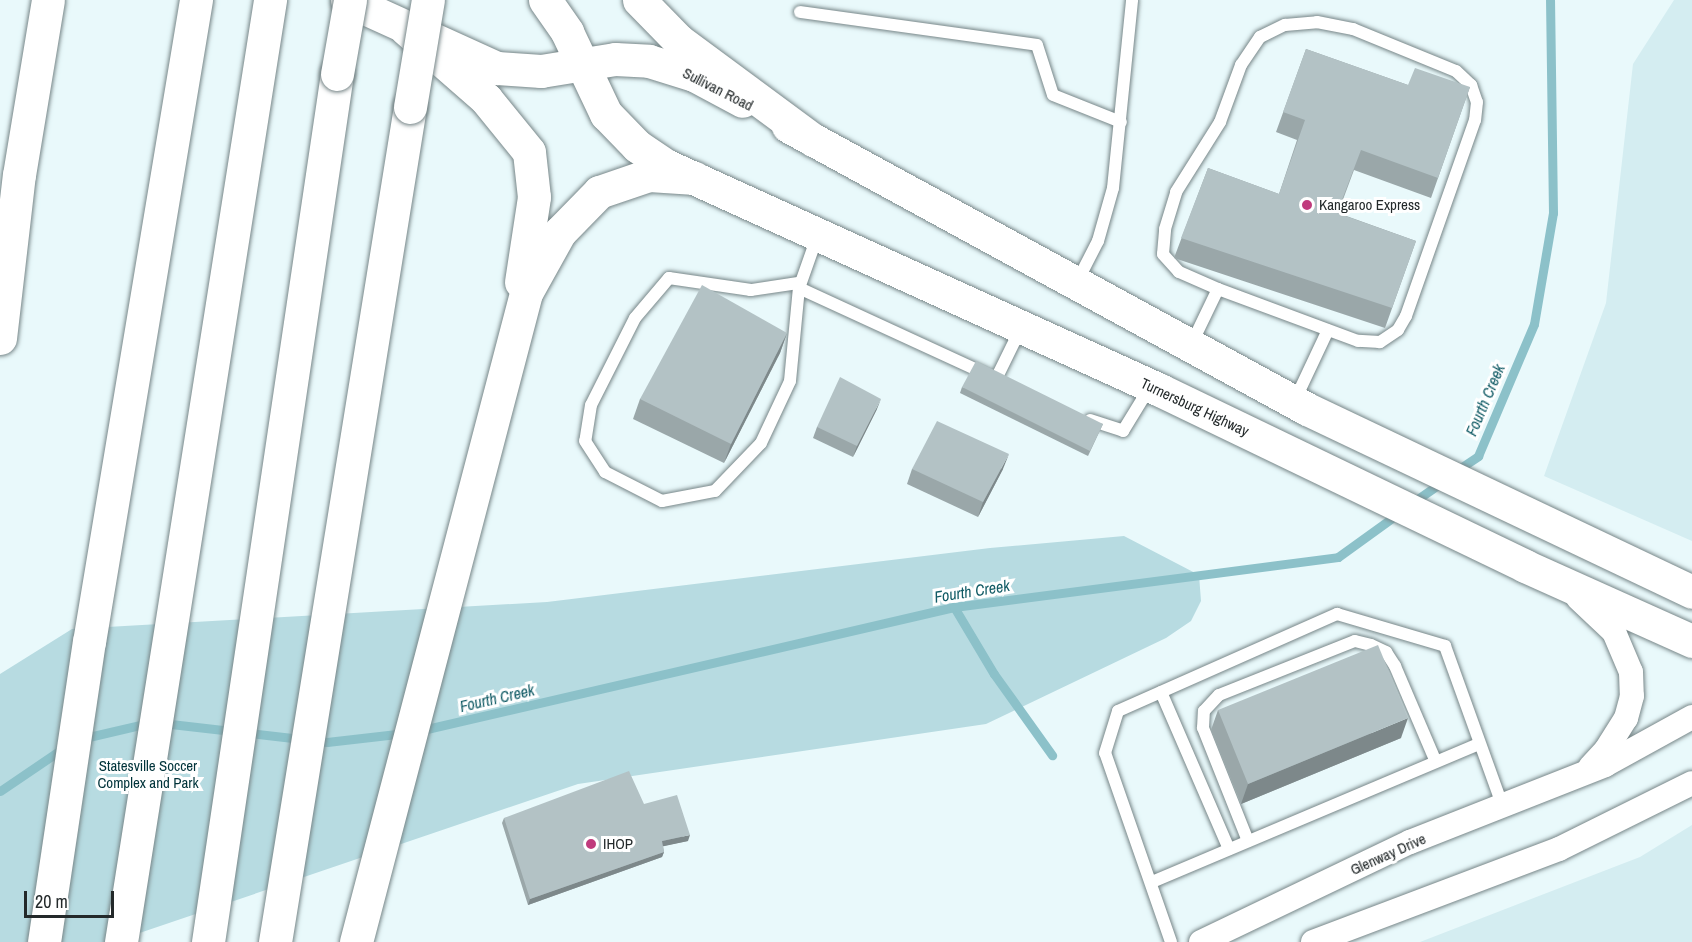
<!DOCTYPE html>
<html>
<head>
<meta charset="utf-8">
<style>
  body { margin:0 }
  #map { position:relative; width:1692px; height:942px; overflow:hidden; background:#e9f9fb; font-family:"Archivo Narrow",sans-serif }
  div>[style] { position:absolute }
  .built>* { inset:0; background:#d4edf1 }
  .green>* { inset:0; background:#b7dbe1 }
  .stream>* { height:9px; margin:-4.5px; padding:0 4.5px; transform-origin:4.5px; border-radius:4.5px; background:#8cc1c9 }
  .roads { filter:drop-shadow(0 0 2px #778688) drop-shadow(0 0 2px #778688) }
  .lane>* { height:12px; margin:-6px; padding:0 6px; transform-origin:6px; border-radius:6px; background:#fff }
  .street>* { height:24px; margin:-12px; padding:0 12px; transform-origin:12px; border-radius:12px; background:#fff }
  .primary>* { height:33px; margin:-16.5px; padding:0 16.5px; transform-origin:16.5px; border-radius:16.5px; background:#fff }
  .highway>* { height:33px; margin:-16.5px; padding:0 16.5px; transform-origin:16.5px; border-radius:16.5px; background:#fff }
  .bridges { filter:drop-shadow(0 0 2px #778688) drop-shadow(0 0 2px #778688) }
  .highway-bridge>* { height:33px; margin:-16.5px; padding:0 16.5px; transform-origin:16.5px; border-radius:16.5px; background:#fff }
  .wall>* { inset:0; background:#9aa7a9 }
  .shaded-wall>* { inset:0; background:#7d888a }
  .building>* { inset:0; background:#b3c2c5 }
  .dots>* { width:16px; height:16px; translate:-50% -50%; box-sizing:border-box; border:3px solid #fff; border-radius:50% }
  span { translate:-50% -50%; white-space:nowrap; text-align:center; line-height:1.15; -webkit-text-stroke:6px #fff; paint-order:stroke }
  .street-label { font-size:15px; color:#23292a }
  .poi-label { font-size:15px; color:#23292a }
  .left { translate:0 -50%; text-align:left }
  .park-label { font-size:15px; color:#00333a }
  .water-label { font-size:16px; color:#115b65; font-style:italic }
  .scale { position:absolute; left:24px; top:891px; width:90px; height:27px; box-sizing:border-box; border:3px solid #23292a; border-top:0; padding-left:8px; font-size:18px; line-height:21px; white-space:nowrap; color:#23292a; -webkit-text-stroke:4px #fff; paint-order:stroke }
</style>
</head>
<body>
<div id="map">
  <div class="built">
    <div style="clip-path:polygon(1674px 0,1692px 0,1692px 541px,1544px 476px,1606px 303px,1633px 64px)"></div>
    <div style="clip-path:polygon(1692px 825px,1692px 942px,1420px 942px,1640px 857px)"></div>
  </div>
  <div class="green">
    <div style="clip-path:polygon(1124px 536px,1199px 575px,1201px 601px,1191px 621px,1166px 638px,986px 724px,578px 784px,113px 942px,0 942px,0 674px,72px 629px,547px 602px,990px 548px)"></div>
  </div>
  <div class="stream">
    <div style="left:1456px;top:471px;width:27px;rotate:-34deg"></div>
    <div style="left:1478px;top:456px;width:143px;rotate:-67deg"></div>
    <div style="left:1534px;top:324px;width:113px;rotate:-80.3deg"></div>
    <div style="left:1553px;top:213px;width:213px;rotate:-90.8deg"></div>
    <div style="left:1412px;top:503px;width:38px;rotate:-35deg"></div>
    <div style="left:954px;top:607px;width:78px;rotate:59.2deg"></div>
    <div style="left:994px;top:674px;width:100px;rotate:54.4deg"></div>
    <div style="left:162px;top:723px;width:166px;rotate:6.6deg"></div>
    <div style="left:327px;top:742px;width:79px;rotate:-6.6deg"></div>
    <div style="left:418px;top:731px;width:550px;rotate:-13.03deg"></div>
    <div style="left:954px;top:607px;width:387px;rotate:-7.4deg"></div>
    <div style="left:1338px;top:557px;width:75px;rotate:-35.8deg"></div>
    <div style="left:80px;top:739px;width:70px;rotate:-13.2deg"></div>
    <div style="left:0;top:791px;width:78px;rotate:-34.1deg"></div>
  </div>
  <div class="roads">
    <div class="lane">
      <div style="left:800px;top:12px;width:239px;rotate:7.9deg"></div>
      <div style="left:1037px;top:45px;width:52px;rotate:72.3deg"></div>
      <div style="left:1053px;top:95px;width:73px;rotate:21.7deg"></div>
      <div style="left:1317px;top:22px;width:37px;rotate:11deg"></div>
      <div style="left:1353px;top:29px;width:111px;rotate:22.2deg"></div>
      <div style="left:1456px;top:71px;width:21px;rotate:43deg"></div>
      <div style="left:1471px;top:85px;width:18px;rotate:71deg"></div>
      <div style="left:1477px;top:102px;width:18px;rotate:96deg"></div>
      <div style="left:1475px;top:120px;width:208px;rotate:109.4deg"></div>
      <div style="left:1406px;top:316px;width:16px;rotate:120deg"></div>
      <div style="left:1398px;top:330px;width:22px;rotate:146deg"></div>
      <div style="left:1380px;top:342px;width:22px;rotate:-177deg"></div>
      <div style="left:1358px;top:341px;width:149px;rotate:-159.6deg"></div>
      <div style="left:1218px;top:289px;width:43px;rotate:-156.4deg"></div>
      <div style="left:1179px;top:272px;width:24px;rotate:-132deg"></div>
      <div style="left:1163px;top:254px;width:25px;rotate:-85deg"></div>
      <div style="left:1165px;top:229px;width:39px;rotate:-73deg"></div>
      <div style="left:1176px;top:192px;width:83px;rotate:-57.8deg"></div>
      <div style="left:1220px;top:122px;width:61px;rotate:-69.8deg"></div>
      <div style="left:1241px;top:65px;width:34px;rotate:-56deg"></div>
      <div style="left:1260px;top:37px;width:28px;rotate:-26deg"></div>
      <div style="left:1285px;top:25px;width:32px;rotate:-5deg"></div>
      <div style="left:817px;top:237px;width:54px;rotate:109.4deg"></div>
      <div style="left:799px;top:288px;width:206px;rotate:24.7deg"></div>
      <div style="left:1077px;top:282px;width:46px;rotate:-62.9deg"></div>
      <div style="left:1098px;top:241px;width:55px;rotate:-74.2deg"></div>
      <div style="left:1113px;top:188px;width:189px;rotate:-84.2deg"></div>
      <div style="left:798px;top:283px;width:48px;rotate:171.5deg"></div>
      <div style="left:751px;top:290px;width:83px;rotate:-171.7deg"></div>
      <div style="left:669px;top:278px;width:52px;rotate:130.4deg"></div>
      <div style="left:635px;top:318px;width:97px;rotate:116.8deg"></div>
      <div style="left:591px;top:405px;width:36px;rotate:99deg"></div>
      <div style="left:585px;top:441px;width:37px;rotate:57deg"></div>
      <div style="left:605px;top:472px;width:64px;rotate:27deg"></div>
      <div style="left:662px;top:501px;width:54px;rotate:-10.7deg"></div>
      <div style="left:715px;top:491px;width:66px;rotate:-46.2deg"></div>
      <div style="left:761px;top:443px;width:68px;rotate:-64.9deg"></div>
      <div style="left:790px;top:381px;width:93px;rotate:-84.5deg"></div>
      <div style="left:1191px;top:345px;width:62px;rotate:-64.3deg"></div>
      <div style="left:996px;top:379px;width:57px;rotate:-63.9deg"></div>
      <div style="left:1295px;top:400px;width:77px;rotate:-64.8deg"></div>
      <div style="left:1090px;top:420px;width:35px;rotate:18deg"></div>
      <div style="left:1123px;top:431px;width:52px;rotate:-58.5deg"></div>
      <div style="left:1161px;top:692px;width:171px;rotate:66.6deg"></div>
      <div style="left:1248px;top:841px;width:122px;rotate:-111.7deg"></div>
      <div style="left:1203px;top:728px;width:17px;rotate:-87deg"></div>
      <div style="left:1204px;top:711px;width:22px;rotate:-47deg"></div>
      <div style="left:1219px;top:695px;width:146px;rotate:-21.7deg"></div>
      <div style="left:1355px;top:641px;width:16px;rotate:14deg"></div>
      <div style="left:1371px;top:645px;width:17px;rotate:25deg"></div>
      <div style="left:1386px;top:652px;width:17px;rotate:57deg"></div>
      <div style="left:1395px;top:666px;width:104px;rotate:66.9deg"></div>
      <div style="left:1152px;top:882px;width:355px;rotate:-22.9deg"></div>
      <div style="left:1171px;top:942px;width:200px;rotate:-109.2deg"></div>
      <div style="left:1105px;top:753px;width:44px;rotate:-72.8deg"></div>
      <div style="left:1118px;top:711px;width:240px;rotate:-23.9deg"></div>
      <div style="left:1337px;top:614px;width:113px;rotate:16.5deg"></div>
      <div style="left:1445px;top:646px;width:171px;rotate:70.2deg"></div>
    </div>
    <div class="street">
      <div style="left:1578px;top:598px;width:50px;rotate:43.4deg"></div>
      <div style="left:1614px;top:632px;width:43px;rotate:67deg"></div>
      <div style="left:1631px;top:672px;width:24px;rotate:88deg"></div>
      <div style="left:1632px;top:696px;width:23px;rotate:105deg"></div>
      <div style="left:1626px;top:718px;width:38px;rotate:122deg"></div>
      <div style="left:1606px;top:750px;width:23px;rotate:133deg"></div>
      <div style="left:1201px;top:942px;width:232px;rotate:-25.6deg"></div>
      <div style="left:1410px;top:842px;width:210px;rotate:-21.5deg"></div>
      <div style="left:1605px;top:765px;width:99px;rotate:-28.9deg"></div>
      <div style="left:1313px;top:942px;width:263px;rotate:-20.7deg"></div>
      <div style="left:1559px;top:849px;width:148px;rotate:-26.4deg"></div>
    </div>
    <div class="primary">
      <div style="left:347px;top:0;width:165px;rotate:24.4deg"></div>
      <div style="left:497px;top:68px;width:44px;rotate:3.9deg"></div>
      <div style="left:541px;top:71px;width:75px;rotate:-9.2deg"></div>
      <div style="left:615px;top:59px;width:34px;rotate:3deg"></div>
      <div style="left:649px;top:61px;width:47px;rotate:17.3deg"></div>
      <div style="left:694px;top:75px;width:55px;rotate:28deg"></div>
      <div style="left:545px;top:0;width:39px;rotate:55deg"></div>
      <div style="left:567px;top:32px;width:91px;rotate:64.6deg"></div>
      <div style="left:606px;top:114px;width:45px;rotate:45.9deg"></div>
      <div style="left:637px;top:146px;width:34px;rotate:34deg"></div>
      <div style="left:665px;top:165px;width:544px;rotate:24.44deg"></div>
      <div style="left:1160px;top:390px;width:405px;rotate:25.7deg"></div>
      <div style="left:1525px;top:566px;width:183px;rotate:24.2deg"></div>
      <div style="left:788px;top:126px;width:591px;rotate:28.6deg"></div>
      <div style="left:1307px;top:409px;width:426px;rotate:25.4deg"></div>
    </div>
    <div class="highway">
      <div style="left:639px;top:0;width:56px;rotate:45.7deg"></div>
      <div style="left:678px;top:40px;width:168px;rotate:36.5deg"></div>
      <div style="left:405px;top:28px;width:108px;rotate:41.2deg"></div>
      <div style="left:486px;top:99px;width:68px;rotate:50.9deg"></div>
      <div style="left:529px;top:152px;width:45px;rotate:83.7deg"></div>
      <div style="left:534px;top:197px;width:86px;rotate:98.7deg"></div>
      <div style="left:0;top:338px;width:164px;rotate:-83.4deg"></div>
      <div style="left:19px;top:175px;width:177px;rotate:-80.6deg"></div>
      <div style="left:44px;top:942px;width:303px;rotate:-81.5deg"></div>
      <div style="left:89px;top:642px;width:651px;rotate:-80.54deg"></div>
      <div style="left:121px;top:942px;width:954px;rotate:-81.01deg"></div>
      <div style="left:208px;top:942px;width:878px;rotate:-81.55deg"></div>
      <div style="left:275px;top:942px;width:846px;rotate:-80.82deg"></div>
      <div style="left:356px;top:942px;width:671px;rotate:-75.32deg"></div>
      <div style="left:526px;top:293px;width:70px;rotate:-60.9deg"></div>
      <div style="left:560px;top:232px;width:56px;rotate:-45.7deg"></div>
      <div style="left:599px;top:192px;width:53px;rotate:-18.8deg"></div>
      <div style="left:649px;top:175px;width:46px;rotate:3.7deg"></div>
    </div>
  </div>
  <div class="bridges">
    <div class="highway-bridge">
      <div style="left:337px;top:74px;width:75px;rotate:-80deg"></div>
      <div style="left:410px;top:107px;width:109px;rotate:-80.5deg"></div>
    </div>
  </div>
  <div class="wall">
    <div style="clip-path:polygon(1306px 49px,1408px 85px,1470px 87px,1431px 198px,1354px 170px,1338px 213px,1416px 241px,1385px 328px,1174px 258px,1208px 168px,1279px 194px,1297px 140px,1276px 132px)"></div>
    <div style="clip-path:polygon(787px 333px,780px 353px,724px 463px,633px 419px,640px 399px)"></div>
    <div style="clip-path:polygon(962px 387px,1103px 424px,1088px 456px,960px 393px)"></div>
    <div style="clip-path:polygon(877px 409px,853px 457px,813px 438px,817px 427px)"></div>
    <div style="clip-path:polygon(912px 469px,1003px 469px,978px 517px,907px 484px)"></div>
    <div style="clip-path:polygon(1218px 710px,1401px 738px,1241px 804px,1211px 730px)"></div>
    <div style="clip-path:polygon(644px 804px,688px 841px,663px 846px,664px 852px,662px 857px,528px 905px,502px 823px,504px 818px)"></div>
  </div>
  <div class="shaded-wall">
    <div style="clip-path:polygon(787px 333px,780px 353px,724px 463px,731px 444px)"></div>
    <div style="clip-path:polygon(881px 399px,877px 409px,853px 457px,857px 446px)"></div>
    <div style="clip-path:polygon(1009px 454px,1003px 469px,978px 517px,983px 502px)"></div>
    <div style="clip-path:polygon(1408px 718px,1401px 738px,1241px 804px,1248px 784px)"></div>
    <div style="clip-path:polygon(690px 835px,688px 841px,660px 847px,662px 841px)"></div>
    <div style="clip-path:polygon(664px 852px,662px 857px,528px 905px,530px 899px)"></div>
  </div>
  <div class="building">
    <div style="clip-path:polygon(1306px 49px,1408px 85px,1415px 68px,1470px 87px,1438px 178px,1361px 150px,1337px 213px,1416px 241px,1392px 308px,1181px 238px,1208px 168px,1279px 194px,1305px 120px,1283px 112px)"></div>
    <div style="clip-path:polygon(702px 285px,787px 333px,731px 444px,640px 399px)"></div>
    <div style="clip-path:polygon(976px 361px,1103px 424px,1090px 451px,962px 387px)"></div>
    <div style="clip-path:polygon(840px 377px,881px 399px,857px 446px,817px 427px)"></div>
    <div style="clip-path:polygon(937px 421px,1009px 454px,983px 502px,912px 469px)"></div>
    <div style="clip-path:polygon(1378px 645px,1408px 718px,1248px 784px,1218px 710px)"></div>
    <div style="clip-path:polygon(629px 771px,644px 804px,677px 795px,690px 835px,662px 841px,664px 852px,530px 899px,504px 818px)"></div>
  </div>
  <div class="dots">
    <div style="left:1307px;top:205px;background:#c03b7d"></div>
    <div style="left:591px;top:844px;background:#c03b7d"></div>
  </div>
  <div class="street-label">
    <span style="left:718px;top:89px;rotate:27deg">Sullivan Road</span>
    <span style="left:1195px;top:407px;rotate:25deg">Turnersburg Highway</span>
    <span style="left:1388px;top:854px;rotate:-24deg">Glenway Drive</span>
  </div>
  <div class="poi-label">
    <span class="left" style="left:1319px;top:205px">Kangaroo Express</span>
    <span class="left" style="left:603px;top:844px">IHOP</span>
  </div>
  <div class="park-label">
    <span style="left:148px;top:774px">Statesville Soccer<br>Complex and Park</span>
  </div>
  <div class="water-label">
    <span style="left:1485px;top:400px;rotate:-67deg">Fourth Creek</span>
    <span style="left:972px;top:591px;rotate:-9deg">Fourth Creek</span>
    <span style="left:497px;top:698px;rotate:-13deg">Fourth Creek</span>
  </div>
  <div class="scale">20 m</div>
</div>
</body>
</html>
